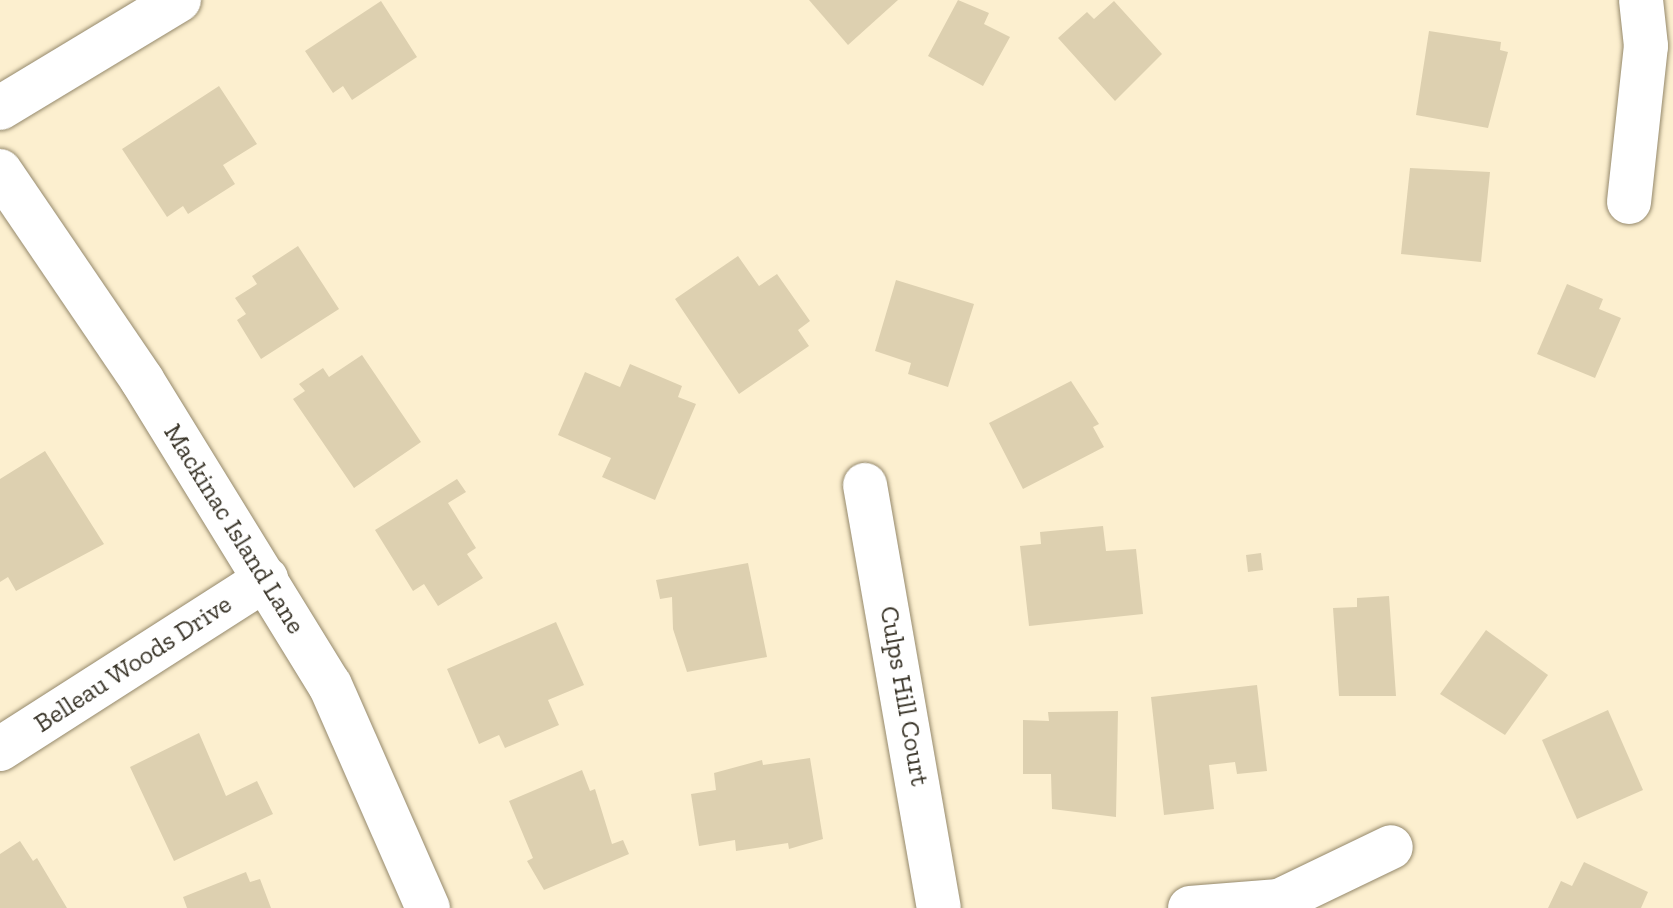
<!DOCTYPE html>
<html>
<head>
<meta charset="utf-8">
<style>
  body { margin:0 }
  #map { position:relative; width:1673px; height:908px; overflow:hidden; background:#fcefcf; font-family:"Zilla Slab",serif }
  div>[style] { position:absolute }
  .building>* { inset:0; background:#ddd0b0 }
  .roads { filter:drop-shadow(0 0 2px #95896c) drop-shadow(0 0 2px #95896c) }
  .minor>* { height:44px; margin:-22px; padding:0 22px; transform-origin:22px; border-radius:22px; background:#fff }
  span { translate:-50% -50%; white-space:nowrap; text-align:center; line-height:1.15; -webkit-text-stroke:8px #fff; paint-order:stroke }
  .street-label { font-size:26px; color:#373226 }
</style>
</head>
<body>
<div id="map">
  <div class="building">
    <div style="clip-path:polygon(809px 0,898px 0,848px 45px)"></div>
    <div style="clip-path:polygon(958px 0,989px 13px,984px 24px,1010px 37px,983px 86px,928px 56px)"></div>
    <div style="clip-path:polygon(381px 1px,417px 57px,352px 100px,343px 86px,333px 93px,305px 51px)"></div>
    <div style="clip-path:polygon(1114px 1px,1162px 54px,1115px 101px,1058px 38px,1087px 12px,1094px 19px)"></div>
    <div style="clip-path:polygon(1429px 31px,1501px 42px,1500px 50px,1508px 52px,1488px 128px,1416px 115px)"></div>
    <div style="clip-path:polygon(219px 86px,257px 144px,223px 165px,235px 184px,188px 214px,183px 206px,167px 217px,122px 149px)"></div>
    <div style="clip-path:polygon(1410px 168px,1490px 172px,1481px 262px,1401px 254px)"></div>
    <div style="clip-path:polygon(298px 246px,339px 309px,261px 359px,237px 320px,246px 314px,235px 298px,257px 284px,252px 276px)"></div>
    <div style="clip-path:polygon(738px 256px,759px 286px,777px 274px,810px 321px,798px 330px,809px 346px,739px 394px,675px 299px)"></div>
    <div style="clip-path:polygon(896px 280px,974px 304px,948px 387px,908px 374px,911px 363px,875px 351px)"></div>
    <div style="clip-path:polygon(1567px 284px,1603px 299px,1599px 309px,1621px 318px,1595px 378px,1537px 354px)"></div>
    <div style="clip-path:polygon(362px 355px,421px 442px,354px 488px,293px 399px,305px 391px,299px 384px,323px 368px,329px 377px)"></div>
    <div style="clip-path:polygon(630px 364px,682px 386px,678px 397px,696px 404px,655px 500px,602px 477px,611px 458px,558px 435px,585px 372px,620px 387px)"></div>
    <div style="clip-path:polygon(1071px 381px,1099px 424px,1093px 427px,1104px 447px,1023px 489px,989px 423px)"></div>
    <div style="clip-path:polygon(45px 451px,104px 544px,16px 591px,8px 577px,0 582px,0 479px)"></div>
    <div style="clip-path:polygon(457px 479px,466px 492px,448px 503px,476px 548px,467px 554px,483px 578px,438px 606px,424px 584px,413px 591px,375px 530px)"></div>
    <div style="clip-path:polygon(1103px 526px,1106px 551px,1136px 549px,1143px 614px,1029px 626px,1020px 546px,1041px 544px,1040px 532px)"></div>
    <div style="clip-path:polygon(1261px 553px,1263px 570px,1248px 572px,1246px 555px)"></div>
    <div style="clip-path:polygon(748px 563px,767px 657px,687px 672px,673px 629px,672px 597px,660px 599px,656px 580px)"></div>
    <div style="clip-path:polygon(1389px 596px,1396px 696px,1339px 696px,1333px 608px,1357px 607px,1357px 598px)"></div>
    <div style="clip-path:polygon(556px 622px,584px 685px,548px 700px,559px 725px,505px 748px,499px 735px,479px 744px,447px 669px)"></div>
    <div style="clip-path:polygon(1486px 630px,1548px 675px,1505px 735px,1440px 694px)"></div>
    <div style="clip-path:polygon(1257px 685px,1267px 771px,1237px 774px,1235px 762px,1209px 765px,1214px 809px,1164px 815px,1151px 697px)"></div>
    <div style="clip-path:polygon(1608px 710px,1643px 790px,1577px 819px,1542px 740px)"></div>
    <div style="clip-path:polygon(1118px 711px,1116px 817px,1052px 809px,1051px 774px,1023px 774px,1023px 720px,1049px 721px,1048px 712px)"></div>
    <div style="clip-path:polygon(199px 733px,226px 796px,257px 781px,273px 814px,174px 861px,130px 767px)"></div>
    <div style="clip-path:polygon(810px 758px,823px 839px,789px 849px,788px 843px,736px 851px,735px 840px,699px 846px,691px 794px,716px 790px,714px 773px,762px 760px,763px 765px)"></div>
    <div style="clip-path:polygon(582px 770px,590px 791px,595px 789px,612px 844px,623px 840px,629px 854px,544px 890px,527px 861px,533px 858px,509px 801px)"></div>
    <div style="clip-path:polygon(20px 841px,33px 861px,37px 858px,67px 908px,0 908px,0 854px)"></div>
    <div style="clip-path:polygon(1584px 862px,1648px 892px,1641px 908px,1548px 908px,1561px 881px,1572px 886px)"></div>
    <div style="clip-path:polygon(246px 872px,250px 882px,260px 879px,271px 908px,187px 908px,183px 897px)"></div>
  </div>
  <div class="roads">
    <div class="minor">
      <div style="left:0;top:108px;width:209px;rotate:-31.1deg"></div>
      <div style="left:0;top:171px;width:253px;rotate:55.8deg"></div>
      <div style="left:142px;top:380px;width:358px;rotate:58.4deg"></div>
      <div style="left:330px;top:685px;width:244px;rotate:66.3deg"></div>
      <div style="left:1629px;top:202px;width:157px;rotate:-83.8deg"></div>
      <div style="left:1646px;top:46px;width:46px;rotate:-96.2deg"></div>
      <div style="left:865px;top:485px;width:429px;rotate:80.1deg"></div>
      <div style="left:0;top:749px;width:316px;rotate:-32.6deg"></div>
      <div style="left:1190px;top:908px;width:89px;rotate:-4.5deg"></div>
      <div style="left:1279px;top:901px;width:124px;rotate:-25.7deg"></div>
    </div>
  </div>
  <div class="street-label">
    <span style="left:234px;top:529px;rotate:58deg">Mackinac Island Lane</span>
    <span style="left:133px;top:664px;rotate:-33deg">Belleau Woods Drive</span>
    <span style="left:904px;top:696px;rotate:80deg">Culps Hill Court</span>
  </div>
</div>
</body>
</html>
